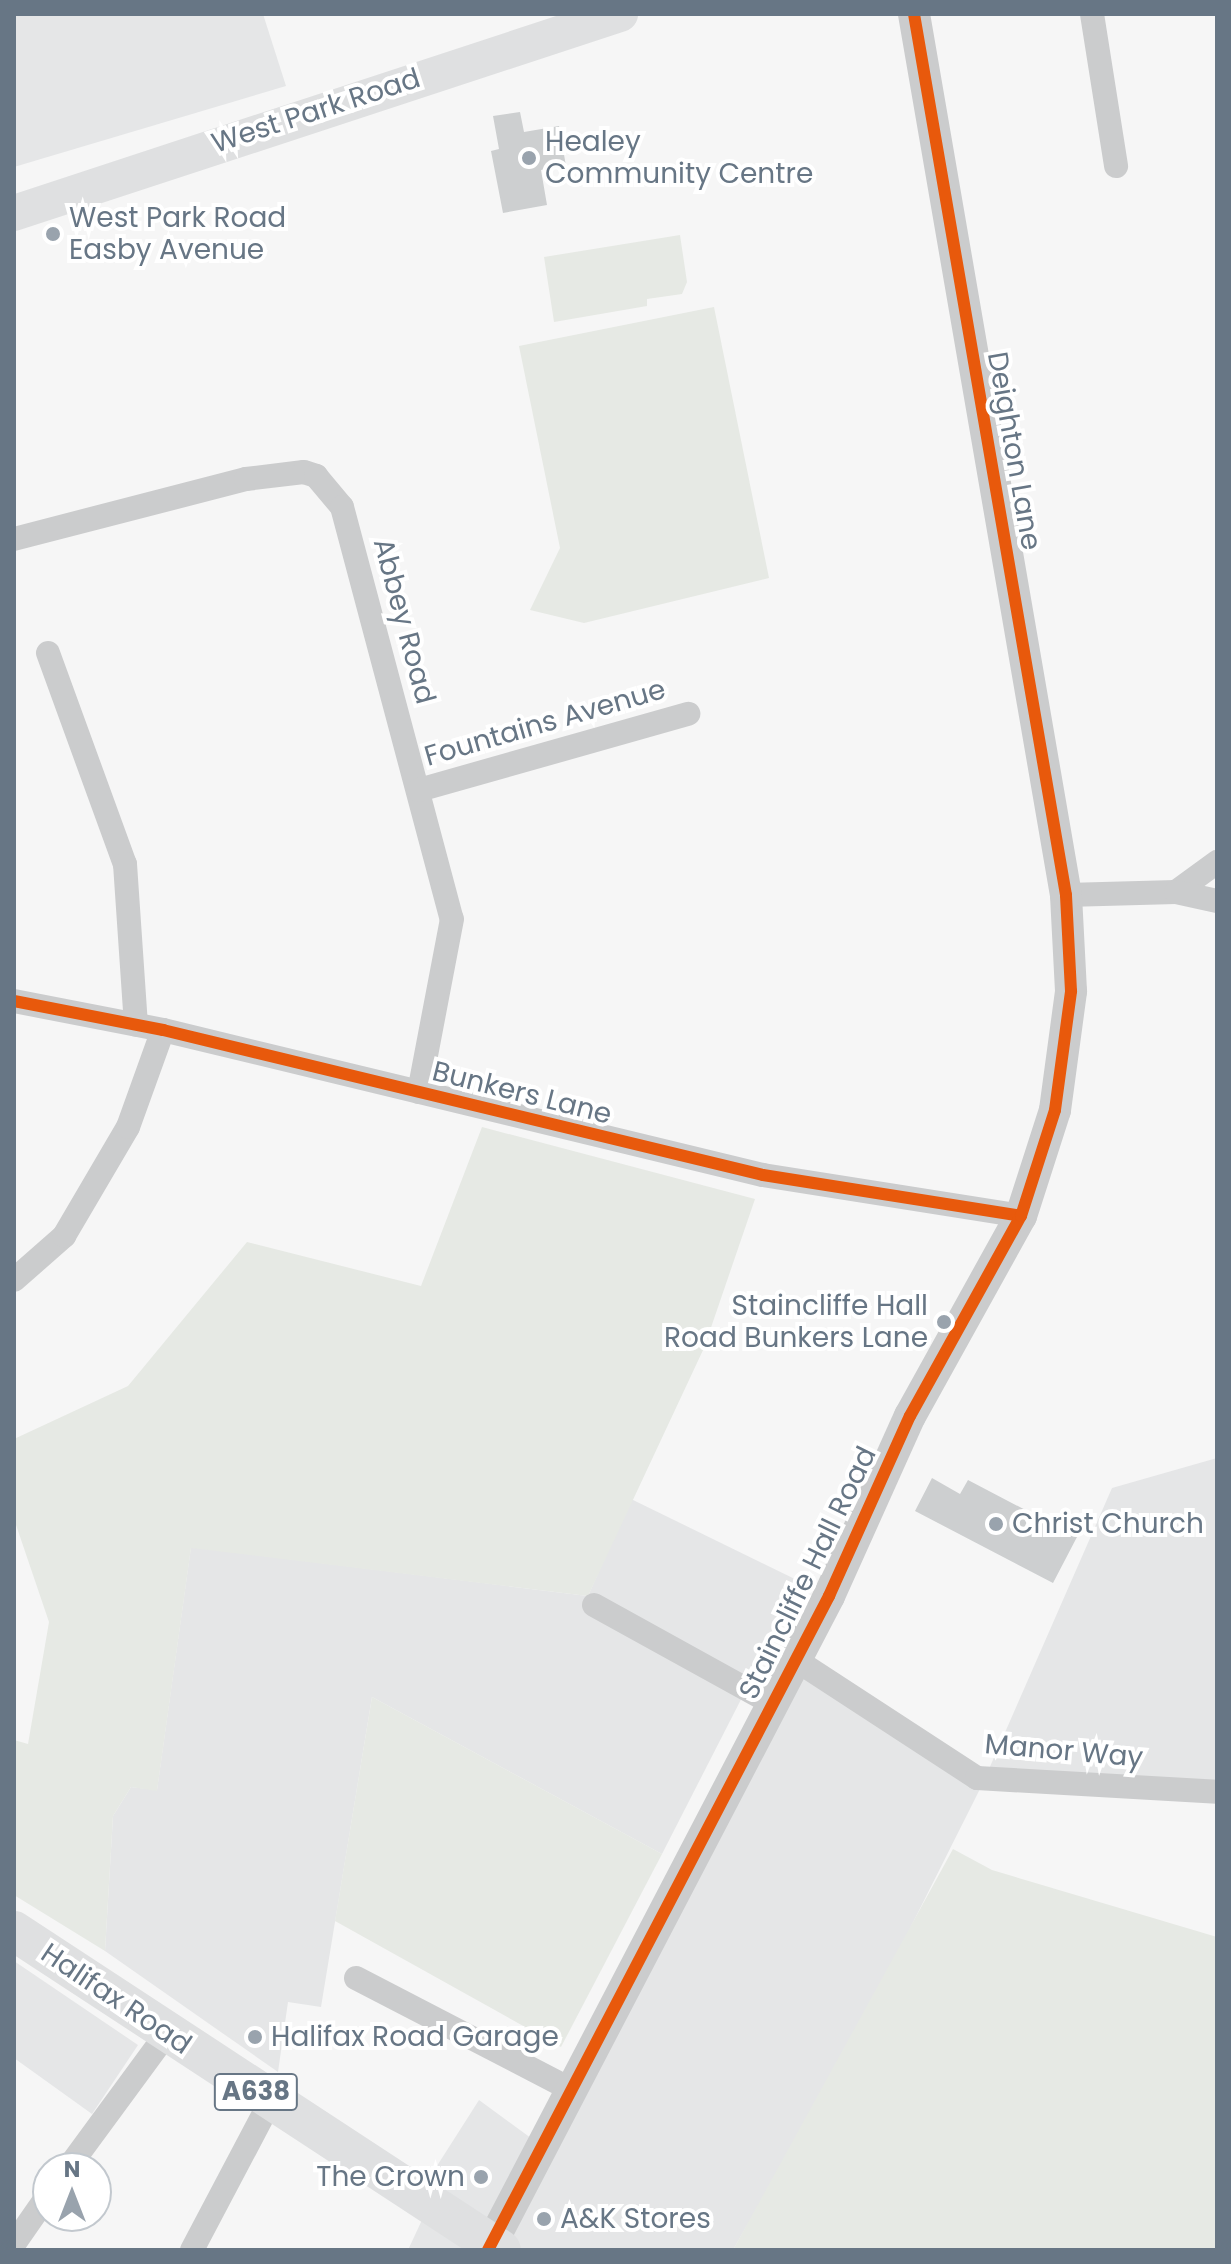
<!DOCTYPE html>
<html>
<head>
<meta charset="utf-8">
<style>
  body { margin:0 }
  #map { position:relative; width:1231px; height:2264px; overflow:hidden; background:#f6f6f6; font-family:Poppins,sans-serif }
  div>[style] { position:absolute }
  .built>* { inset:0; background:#e5e6e7 }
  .green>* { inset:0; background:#e6e9e4 }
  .building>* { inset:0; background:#cdcfd0 }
  .minor>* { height:24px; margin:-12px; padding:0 12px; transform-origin:12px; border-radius:12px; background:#cbcccd }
  .tertiary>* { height:32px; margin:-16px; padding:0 16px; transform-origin:16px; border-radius:16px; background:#cbcccd }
  .secondary>* { height:36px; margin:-18px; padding:0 18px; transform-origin:18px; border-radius:18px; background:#dfe0e1 }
  .primary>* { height:40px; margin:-20px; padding:0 20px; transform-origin:20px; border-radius:20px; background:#dfe0e1 }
  .cycleway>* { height:12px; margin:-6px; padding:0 6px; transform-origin:6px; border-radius:6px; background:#e8590c }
  .dots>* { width:22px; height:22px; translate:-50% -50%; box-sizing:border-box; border:4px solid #fff; border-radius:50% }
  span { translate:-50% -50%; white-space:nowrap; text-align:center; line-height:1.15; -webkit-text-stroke:8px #fff; paint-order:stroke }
  .shield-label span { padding:2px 6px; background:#fff; border:2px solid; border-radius:6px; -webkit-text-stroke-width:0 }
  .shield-label { font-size:26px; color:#677685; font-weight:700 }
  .street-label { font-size:28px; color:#677685 }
  .poi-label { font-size:28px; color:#677685 }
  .left { translate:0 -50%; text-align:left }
  .right { translate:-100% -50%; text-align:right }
  .frame { position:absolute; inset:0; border:16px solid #677685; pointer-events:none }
  .north { position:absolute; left:32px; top:2152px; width:80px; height:80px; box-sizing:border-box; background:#fff; border:2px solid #c2c8ce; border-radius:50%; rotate:0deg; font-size:22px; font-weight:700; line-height:32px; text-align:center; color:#677685 }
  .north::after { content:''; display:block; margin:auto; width:28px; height:36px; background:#99a3ad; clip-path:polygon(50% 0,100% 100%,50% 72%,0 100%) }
</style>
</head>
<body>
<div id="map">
  <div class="built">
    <div style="clip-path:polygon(14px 14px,263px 14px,286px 86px,14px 167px)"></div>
    <div style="clip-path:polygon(1217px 1458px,1217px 1792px,985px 1779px,866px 2016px,733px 2250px,408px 2250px,428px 2207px,428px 2180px,479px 2100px,546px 2149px,796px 1660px,985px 1778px,1112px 1488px)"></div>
    <div style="clip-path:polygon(631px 1499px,801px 1582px,662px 1854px,372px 1697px,321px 2007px,288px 2002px,278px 2072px,105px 1951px,113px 1816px,131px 1787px,157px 1790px,191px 1547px,588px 1596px)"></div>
    <div style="clip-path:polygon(14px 1961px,138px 2045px,92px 2114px,14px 2058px)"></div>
  </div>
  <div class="green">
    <div style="clip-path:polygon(680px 235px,687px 282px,682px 294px,647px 299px,647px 306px,554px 322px,544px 257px)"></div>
    <div style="clip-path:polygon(714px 307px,769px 578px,584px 623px,530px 610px,560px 548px,519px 346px)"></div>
    <div style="clip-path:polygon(482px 1127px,755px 1199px,704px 1348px,588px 1596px,191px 1548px,157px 1791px,131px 1787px,113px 1816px,105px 1951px,14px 1895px,14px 1740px,28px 1744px,49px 1622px,14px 1519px,14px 1439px,128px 1386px,247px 1242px,421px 1286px)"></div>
    <div style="clip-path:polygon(372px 1697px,662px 1854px,561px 2047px,335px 1921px)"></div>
    <div style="clip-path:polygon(953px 1849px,992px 1870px,1217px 1937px,1217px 2250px,733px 2250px)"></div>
  </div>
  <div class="building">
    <div style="clip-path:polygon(520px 112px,524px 132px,559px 126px,566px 166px,541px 170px,547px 205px,503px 213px,491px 151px,499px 149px,493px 116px)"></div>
    <div style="clip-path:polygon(932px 1478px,960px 1494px,968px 1480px,1077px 1537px,1053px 1583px,915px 1511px)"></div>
  </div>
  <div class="minor">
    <div style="left:1092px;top:14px;width:154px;rotate:81deg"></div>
    <div style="left:14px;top:539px;width:240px;rotate:-14.5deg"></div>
    <div style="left:246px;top:479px;width:58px;rotate:-6.9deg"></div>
    <div style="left:304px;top:472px;width:13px;rotate:18deg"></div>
    <div style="left:316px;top:476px;width:40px;rotate:50deg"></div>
    <div style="left:342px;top:507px;width:426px;rotate:75.1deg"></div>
    <div style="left:452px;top:919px;width:176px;rotate:100.8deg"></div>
    <div style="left:48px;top:653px;width:225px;rotate:70deg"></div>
    <div style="left:125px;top:864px;width:161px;rotate:86.1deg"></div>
    <div style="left:419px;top:790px;width:280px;rotate:-15.8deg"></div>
    <div style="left:1176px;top:892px;width:51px;rotate:-36.2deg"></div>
    <div style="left:1066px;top:895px;width:110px;rotate:-1.6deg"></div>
    <div style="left:1176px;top:892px;width:42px;rotate:12.4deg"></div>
    <div style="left:14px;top:1001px;width:152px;rotate:11deg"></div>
    <div style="left:163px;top:1030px;width:617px;rotate:13.59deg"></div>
    <div style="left:763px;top:1175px;width:261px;rotate:9deg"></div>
    <div style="left:14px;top:1280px;width:67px;rotate:-41.3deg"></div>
    <div style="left:64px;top:1236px;width:126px;rotate:-59.6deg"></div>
    <div style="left:128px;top:1127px;width:103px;rotate:-70.2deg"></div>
    <div style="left:594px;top:1605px;width:205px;rotate:28.9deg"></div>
    <div style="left:796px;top:1660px;width:216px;rotate:33.1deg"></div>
    <div style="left:977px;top:1778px;width:240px;rotate:3.3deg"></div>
    <div style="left:356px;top:1978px;width:243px;rotate:27.4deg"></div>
    <div style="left:68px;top:2168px;width:167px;rotate:-53.7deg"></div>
    <div style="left:14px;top:2244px;width:60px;rotate:-55.2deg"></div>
    <div style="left:192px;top:2250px;width:167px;rotate:-62.2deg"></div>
  </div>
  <div class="tertiary">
    <div style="left:488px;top:2250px;width:738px;rotate:-62.46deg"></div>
    <div style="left:829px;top:1596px;width:197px;rotate:-65.8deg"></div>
    <div style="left:910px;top:1416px;width:229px;rotate:-61deg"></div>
    <div style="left:1021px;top:1216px;width:111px;rotate:-72.2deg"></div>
    <div style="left:1055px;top:1110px;width:120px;rotate:-82.3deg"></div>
    <div style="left:1071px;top:991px;width:96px;rotate:-93deg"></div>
    <div style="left:1066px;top:895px;width:894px;rotate:-99.79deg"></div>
  </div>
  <div class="secondary">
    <div style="left:14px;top:213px;width:638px;rotate:-18.18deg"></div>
  </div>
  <div class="primary">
    <div style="left:14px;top:1931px;width:582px;rotate:33.23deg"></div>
  </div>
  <div class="cycleway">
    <div style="left:14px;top:1001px;width:152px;rotate:11deg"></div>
    <div style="left:163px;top:1030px;width:617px;rotate:13.59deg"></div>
    <div style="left:763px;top:1175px;width:261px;rotate:9deg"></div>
    <div style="left:488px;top:2250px;width:738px;rotate:-62.46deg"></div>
    <div style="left:829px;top:1596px;width:197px;rotate:-65.8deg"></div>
    <div style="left:910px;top:1416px;width:229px;rotate:-61deg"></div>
    <div style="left:1021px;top:1216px;width:111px;rotate:-72.2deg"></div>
    <div style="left:1055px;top:1110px;width:120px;rotate:-82.3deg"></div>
    <div style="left:1071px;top:991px;width:96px;rotate:-93deg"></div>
    <div style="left:1066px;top:895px;width:894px;rotate:-99.79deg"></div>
  </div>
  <div class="dots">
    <div style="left:529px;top:158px;background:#99a3ad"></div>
    <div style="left:53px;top:234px;background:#99a3ad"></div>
    <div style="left:944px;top:1322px;background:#99a3ad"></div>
    <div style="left:996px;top:1524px;background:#99a3ad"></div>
    <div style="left:255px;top:2037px;background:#99a3ad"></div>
    <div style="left:481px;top:2177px;background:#99a3ad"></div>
    <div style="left:544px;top:2219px;background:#99a3ad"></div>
  </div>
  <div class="shield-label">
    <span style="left:256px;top:2092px">A638</span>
  </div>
  <div class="street-label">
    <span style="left:316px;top:111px;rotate:-18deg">West Park Road</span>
    <span style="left:1014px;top:451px;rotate:80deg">Deighton Lane</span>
    <span style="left:404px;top:621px;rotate:75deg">Abbey Road</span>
    <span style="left:545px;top:723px;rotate:-16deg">Fountains Avenue</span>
    <span style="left:522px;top:1093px;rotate:14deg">Bunkers Lane</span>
    <span style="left:808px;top:1573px;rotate:-64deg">Staincliffe Hall Road</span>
    <span style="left:1064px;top:1751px;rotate:5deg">Manor Way</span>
    <span style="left:116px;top:1999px;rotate:34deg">Halifax Road</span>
  </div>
  <div class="poi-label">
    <span class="left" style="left:545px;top:158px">Healey<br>Community Centre</span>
    <span class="left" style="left:69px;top:234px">West Park Road<br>Easby Avenue</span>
    <span class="right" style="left:928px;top:1322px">Staincliffe Hall<br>Road Bunkers Lane</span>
    <span class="left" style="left:1012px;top:1524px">Christ Church</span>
    <span class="left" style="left:271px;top:2037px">Halifax Road Garage</span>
    <span class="right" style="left:465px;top:2177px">The Crown</span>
    <span class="left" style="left:560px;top:2219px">A&amp;K Stores</span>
  </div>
  <div class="frame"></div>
  <div class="north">N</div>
</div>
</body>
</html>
